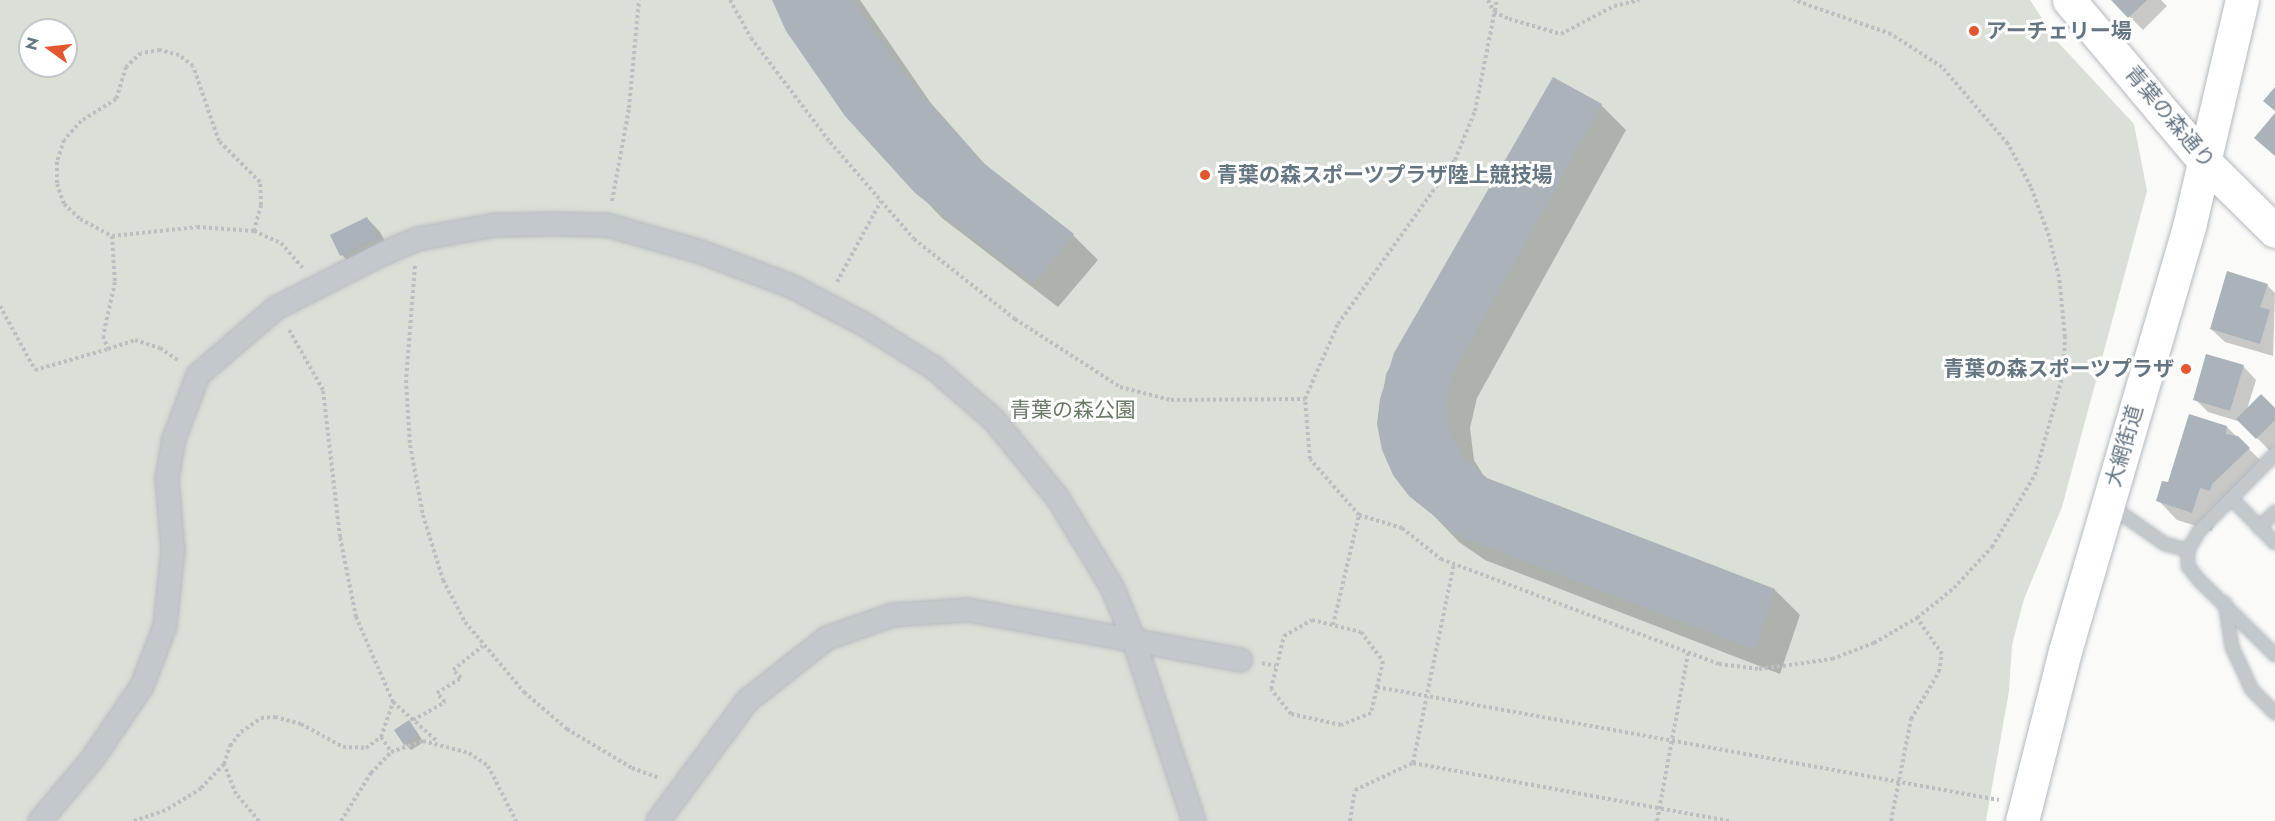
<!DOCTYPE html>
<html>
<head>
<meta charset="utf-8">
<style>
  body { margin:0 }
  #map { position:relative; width:2275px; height:821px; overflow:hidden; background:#fafaf8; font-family:Jost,"Noto Sans JP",sans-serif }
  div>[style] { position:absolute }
  .green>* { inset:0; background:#dadfd7 }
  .shadow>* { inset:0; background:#0003 }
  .building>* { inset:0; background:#aab3b9 }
  .path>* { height:4px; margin-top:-2px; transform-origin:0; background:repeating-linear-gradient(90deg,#bbbfc2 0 3px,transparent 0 6px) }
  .roads { filter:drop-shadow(0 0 2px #b3babf) drop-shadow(0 0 2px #b3babf) }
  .lane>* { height:12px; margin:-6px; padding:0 6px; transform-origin:6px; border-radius:6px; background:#c3c8cc }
  .street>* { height:22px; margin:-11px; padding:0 11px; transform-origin:11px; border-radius:11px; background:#c3c8cc }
  .secondary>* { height:33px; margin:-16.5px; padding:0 16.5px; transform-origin:16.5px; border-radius:16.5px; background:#fff }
  .primary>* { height:33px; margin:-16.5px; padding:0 16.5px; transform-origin:16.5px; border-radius:16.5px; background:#fff }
  .dots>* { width:16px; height:16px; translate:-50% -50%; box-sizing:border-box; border:3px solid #fff; border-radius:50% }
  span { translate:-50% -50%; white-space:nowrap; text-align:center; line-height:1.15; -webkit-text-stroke:6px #fff; paint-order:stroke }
  .poi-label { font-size:21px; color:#657683; font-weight:700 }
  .left { translate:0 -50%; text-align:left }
  .right { translate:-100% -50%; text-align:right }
  .street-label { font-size:21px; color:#657683 }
  .park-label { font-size:21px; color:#687a64 }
  .north { position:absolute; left:18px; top:18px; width:60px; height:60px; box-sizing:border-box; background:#fff; border:2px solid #c1c8cd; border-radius:50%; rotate:285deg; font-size:16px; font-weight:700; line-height:24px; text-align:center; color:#657683 }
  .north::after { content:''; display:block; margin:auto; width:21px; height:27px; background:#e4572e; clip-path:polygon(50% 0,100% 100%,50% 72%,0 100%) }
</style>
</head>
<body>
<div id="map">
  <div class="green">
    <div style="clip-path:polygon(evenodd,0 0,2030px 0,2055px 39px,2134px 124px,2147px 191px,2062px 507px,2024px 599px,2012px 645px,2009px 691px,1986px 821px,0 821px,0 0,30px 30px,66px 30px,66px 66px,30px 66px,30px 30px)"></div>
  </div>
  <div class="shadow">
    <div style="clip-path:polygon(774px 0,860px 0,930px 102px,990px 170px,1073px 235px,1098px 260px,1058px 307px,942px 218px,917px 192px)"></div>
    <div style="clip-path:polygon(2113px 0,2161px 0,2167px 6px,2143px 30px)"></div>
    <div style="clip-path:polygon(1553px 79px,1601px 105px,1626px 130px,1477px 398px,1470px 428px,1474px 460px,1485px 478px,1775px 590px,1800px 615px,1780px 674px,1485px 560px,1459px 542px,1394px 474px,1379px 424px,1386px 374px)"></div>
    <div style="clip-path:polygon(367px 218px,380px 232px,390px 251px,355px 269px,342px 255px,332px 236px)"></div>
    <div style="clip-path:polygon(2267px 285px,2275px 293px,2273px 356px,2225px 342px,2211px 329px)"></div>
    <div style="clip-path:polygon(2243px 366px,2256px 380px,2247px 409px,2275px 410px,2275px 446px,2270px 451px,2241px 422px,2208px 412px,2195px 399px)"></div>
    <div style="clip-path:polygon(2227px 427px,2268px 468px,2229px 509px,2219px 507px,2212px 531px,2177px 520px,2158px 500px)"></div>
    <div style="clip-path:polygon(409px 722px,424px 742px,411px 750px,405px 744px)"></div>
  </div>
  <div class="building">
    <div style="clip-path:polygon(772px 0,852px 0,905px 75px,981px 161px,1074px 234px,1033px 284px,915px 193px,845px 116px,786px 31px)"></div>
    <div style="clip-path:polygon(2111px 0,2147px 0,2128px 18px)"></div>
    <div style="clip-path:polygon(1553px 77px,1602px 104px,1453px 373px,1446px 403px,1450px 433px,1464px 458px,1487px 478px,1775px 589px,1755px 650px,1459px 536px,1409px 496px,1393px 475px,1382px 450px,1377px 424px,1380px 399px,1394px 353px)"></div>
    <div style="clip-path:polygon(2275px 87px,2275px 111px,2263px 101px)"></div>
    <div style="clip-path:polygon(2275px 113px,2275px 156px,2254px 138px)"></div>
    <div style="clip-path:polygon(367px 217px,378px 238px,340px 256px,330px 235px)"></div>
    <div style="clip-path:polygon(2227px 271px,2268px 284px,2260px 307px,2270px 310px,2260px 344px,2210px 329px)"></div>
    <div style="clip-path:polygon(2206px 354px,2244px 365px,2230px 411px,2193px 400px)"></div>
    <div style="clip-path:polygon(2261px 394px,2275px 408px,2275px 420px,2256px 439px,2236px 419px)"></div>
    <div style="clip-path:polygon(2189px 414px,2227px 426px,2226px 434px,2238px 436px,2250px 448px,2212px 484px,2210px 491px,2200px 488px,2192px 513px,2156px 501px,2162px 481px,2168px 482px)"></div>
    <div style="clip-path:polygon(409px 720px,419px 735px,404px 745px,394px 730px)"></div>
  </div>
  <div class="path">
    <div style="left:730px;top:0;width:43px;rotate:61.1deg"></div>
    <div style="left:751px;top:38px;width:131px;rotate:52.8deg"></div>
    <div style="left:830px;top:142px;width:128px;rotate:49.1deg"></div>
    <div style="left:914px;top:239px;width:129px;rotate:38.4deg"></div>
    <div style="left:1015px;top:319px;width:125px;rotate:32.9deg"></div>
    <div style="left:1120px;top:387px;width:53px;rotate:14.3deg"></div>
    <div style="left:1171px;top:400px;width:134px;rotate:-0.4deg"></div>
    <div style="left:1488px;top:0;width:13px;rotate:63deg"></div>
    <div style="left:1494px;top:12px;width:17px;rotate:25deg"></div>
    <div style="left:1509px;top:19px;width:54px;rotate:16.1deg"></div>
    <div style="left:1561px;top:34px;width:60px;rotate:-27.8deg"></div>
    <div style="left:1614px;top:6px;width:26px;rotate:-13deg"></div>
    <div style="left:612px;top:201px;width:95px;rotate:-79.6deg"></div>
    <div style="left:629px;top:108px;width:108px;rotate:-84.7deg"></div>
    <div style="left:254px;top:231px;width:27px;rotate:-75deg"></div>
    <div style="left:261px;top:205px;width:23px;rotate:-92deg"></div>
    <div style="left:260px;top:182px;width:58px;rotate:-135deg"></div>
    <div style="left:219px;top:141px;width:79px;rotate:-109.1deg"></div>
    <div style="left:193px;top:66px;width:18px;rotate:-142deg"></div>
    <div style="left:179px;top:55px;width:20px;rotate:-165deg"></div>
    <div style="left:160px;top:50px;width:19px;rotate:171deg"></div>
    <div style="left:141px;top:53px;width:21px;rotate:137deg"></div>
    <div style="left:126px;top:67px;width:34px;rotate:107deg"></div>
    <div style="left:116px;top:99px;width:41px;rotate:147.8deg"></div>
    <div style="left:81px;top:121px;width:25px;rotate:132deg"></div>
    <div style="left:64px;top:140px;width:23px;rotate:108deg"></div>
    <div style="left:57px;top:162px;width:22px;rotate:90deg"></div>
    <div style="left:57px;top:184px;width:21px;rotate:71deg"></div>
    <div style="left:64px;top:204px;width:22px;rotate:43deg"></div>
    <div style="left:80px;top:219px;width:36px;rotate:28deg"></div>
    <div style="left:112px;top:236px;width:85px;rotate:-6deg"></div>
    <div style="left:197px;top:227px;width:57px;rotate:4deg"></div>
    <div style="left:254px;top:231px;width:30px;rotate:24deg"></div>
    <div style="left:281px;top:243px;width:33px;rotate:49deg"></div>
    <div style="left:112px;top:236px;width:46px;rotate:86.3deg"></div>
    <div style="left:115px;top:282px;width:55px;rotate:102.5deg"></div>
    <div style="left:103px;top:336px;width:14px;rotate:69deg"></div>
    <div style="left:108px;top:349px;width:28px;rotate:-18deg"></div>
    <div style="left:135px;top:340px;width:26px;rotate:18deg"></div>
    <div style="left:160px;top:348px;width:22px;rotate:34deg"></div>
    <div style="left:415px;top:266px;width:114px;rotate:94.5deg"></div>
    <div style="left:406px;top:380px;width:65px;rotate:86.5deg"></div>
    <div style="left:410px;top:445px;width:71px;rotate:79.5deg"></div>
    <div style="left:423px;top:515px;width:68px;rotate:72.9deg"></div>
    <div style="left:443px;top:580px;width:47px;rotate:62.4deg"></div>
    <div style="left:465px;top:622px;width:92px;rotate:49.9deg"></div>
    <div style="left:524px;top:692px;width:57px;rotate:40.7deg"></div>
    <div style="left:567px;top:729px;width:76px;rotate:31deg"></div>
    <div style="left:632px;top:768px;width:30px;rotate:20deg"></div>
    <div style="left:837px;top:282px;width:92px;rotate:-61.5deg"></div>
    <div style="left:0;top:306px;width:73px;rotate:61.3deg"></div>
    <div style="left:35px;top:370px;width:76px;rotate:-16deg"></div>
    <div style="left:1359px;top:515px;width:45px;rotate:16.8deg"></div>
    <div style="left:1402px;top:528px;width:50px;rotate:38.5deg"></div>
    <div style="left:1441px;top:559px;width:297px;rotate:20.7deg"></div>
    <div style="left:1719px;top:664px;width:40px;rotate:7.1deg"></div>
    <div style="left:1759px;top:669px;width:74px;rotate:-7.8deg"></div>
    <div style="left:1832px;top:659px;width:45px;rotate:-20.9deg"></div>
    <div style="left:1874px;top:643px;width:50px;rotate:-30.2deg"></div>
    <div style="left:1917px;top:618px;width:48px;rotate:-39deg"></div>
    <div style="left:1954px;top:588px;width:56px;rotate:-47.2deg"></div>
    <div style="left:1992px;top:547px;width:84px;rotate:-59.2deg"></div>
    <div style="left:2035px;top:475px;width:104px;rotate:-74.4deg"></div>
    <div style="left:2063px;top:375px;width:38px;rotate:-87deg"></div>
    <div style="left:2065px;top:337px;width:60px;rotate:-95.7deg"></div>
    <div style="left:2059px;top:277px;width:42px;rotate:-103.7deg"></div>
    <div style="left:2049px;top:236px;width:52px;rotate:-110.2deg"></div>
    <div style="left:2031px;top:187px;width:49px;rotate:-118.1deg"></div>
    <div style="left:2008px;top:144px;width:101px;rotate:-130.6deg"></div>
    <div style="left:1942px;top:67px;width:61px;rotate:-147.1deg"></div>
    <div style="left:1891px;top:34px;width:103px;rotate:-160.7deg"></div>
    <div style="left:1312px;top:620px;width:50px;rotate:13.8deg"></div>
    <div style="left:1361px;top:632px;width:36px;rotate:53deg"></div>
    <div style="left:1383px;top:661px;width:53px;rotate:103deg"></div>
    <div style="left:1371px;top:713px;width:32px;rotate:158deg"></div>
    <div style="left:1341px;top:725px;width:51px;rotate:-167.6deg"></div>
    <div style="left:1291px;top:714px;width:32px;rotate:-129deg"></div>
    <div style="left:1271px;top:689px;width:55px;rotate:-76.2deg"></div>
    <div style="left:1284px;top:636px;width:32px;rotate:-30deg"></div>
    <div style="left:1333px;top:625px;width:113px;rotate:-76.7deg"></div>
    <div style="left:1359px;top:515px;width:74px;rotate:-131.2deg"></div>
    <div style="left:1310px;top:459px;width:60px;rotate:-94.8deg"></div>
    <div style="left:1305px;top:399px;width:82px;rotate:-66.3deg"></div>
    <div style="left:1338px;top:324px;width:201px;rotate:-54.5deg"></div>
    <div style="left:1455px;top:160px;width:53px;rotate:-67.8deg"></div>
    <div style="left:1475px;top:111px;width:113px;rotate:-78.8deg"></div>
    <div style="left:1262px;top:663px;width:14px;rotate:12deg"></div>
    <div style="left:1377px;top:687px;width:632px;rotate:10.3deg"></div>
    <div style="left:393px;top:702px;width:59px;rotate:41.6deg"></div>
    <div style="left:413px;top:720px;width:37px;rotate:-29deg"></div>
    <div style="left:445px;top:702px;width:12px;rotate:-132deg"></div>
    <div style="left:437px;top:693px;width:28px;rotate:-32deg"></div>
    <div style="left:461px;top:678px;width:11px;rotate:-135deg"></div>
    <div style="left:453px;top:670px;width:38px;rotate:-39deg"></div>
    <div style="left:381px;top:737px;width:18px;rotate:56deg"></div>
    <div style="left:1413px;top:763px;width:203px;rotate:-78.4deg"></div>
    <div style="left:134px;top:821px;width:36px;rotate:-19deg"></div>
    <div style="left:168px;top:809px;width:39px;rotate:-32deg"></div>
    <div style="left:201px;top:788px;width:33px;rotate:-46deg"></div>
    <div style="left:259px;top:821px;width:35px;rotate:-130deg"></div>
    <div style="left:236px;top:794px;width:32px;rotate:-112deg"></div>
    <div style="left:224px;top:764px;width:19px;rotate:-72deg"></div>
    <div style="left:230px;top:746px;width:18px;rotate:-52deg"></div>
    <div style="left:241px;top:732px;width:24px;rotate:-35deg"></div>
    <div style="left:261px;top:718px;width:14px;rotate:-4deg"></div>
    <div style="left:275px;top:717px;width:27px;rotate:15deg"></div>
    <div style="left:301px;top:724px;width:48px;rotate:28.7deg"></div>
    <div style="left:343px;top:747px;width:23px;rotate:2deg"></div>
    <div style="left:366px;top:748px;width:19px;rotate:-36deg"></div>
    <div style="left:381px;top:737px;width:37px;rotate:-71deg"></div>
    <div style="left:393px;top:702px;width:93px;rotate:-113.5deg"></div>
    <div style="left:356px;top:617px;width:82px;rotate:-101.3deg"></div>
    <div style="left:340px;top:537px;width:148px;rotate:-96.6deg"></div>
    <div style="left:323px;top:390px;width:69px;rotate:-119.5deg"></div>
    <div style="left:341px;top:821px;width:57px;rotate:-58deg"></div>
    <div style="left:371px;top:773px;width:29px;rotate:-46deg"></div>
    <div style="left:391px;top:752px;width:34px;rotate:-19deg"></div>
    <div style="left:423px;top:741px;width:48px;rotate:14.6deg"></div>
    <div style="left:469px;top:753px;width:23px;rotate:34deg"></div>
    <div style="left:488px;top:766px;width:62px;rotate:63deg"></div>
    <div style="left:1350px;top:821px;width:31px;rotate:-81deg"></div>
    <div style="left:1355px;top:790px;width:64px;rotate:-25deg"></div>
    <div style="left:1413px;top:763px;width:322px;rotate:10.4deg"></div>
    <div style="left:1657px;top:821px;width:171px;rotate:-79.5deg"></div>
    <div style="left:1891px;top:821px;width:104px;rotate:-78.9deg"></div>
    <div style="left:1911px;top:719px;width:55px;rotate:-59.2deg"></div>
    <div style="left:1939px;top:672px;width:18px;rotate:-81deg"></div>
    <div style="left:1942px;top:654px;width:44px;rotate:-124.8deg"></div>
  </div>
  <div class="roads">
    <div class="lane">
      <div style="left:2275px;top:454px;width:108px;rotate:134.6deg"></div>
      <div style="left:2199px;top:531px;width:22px;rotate:120deg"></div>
      <div style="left:2188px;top:550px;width:16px;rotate:90deg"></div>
      <div style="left:2188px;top:566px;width:18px;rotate:52deg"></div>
      <div style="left:2199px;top:580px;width:107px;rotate:44.6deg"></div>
      <div style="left:2231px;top:498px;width:63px;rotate:45.6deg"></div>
      <div style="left:2109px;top:505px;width:68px;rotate:34.9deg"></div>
      <div style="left:2165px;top:544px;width:24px;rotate:15deg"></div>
      <div style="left:2259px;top:528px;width:23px;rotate:-45deg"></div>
      <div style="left:2225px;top:603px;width:45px;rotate:81deg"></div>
      <div style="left:2232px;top:647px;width:47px;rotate:65.1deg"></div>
      <div style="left:2252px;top:690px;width:33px;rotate:45deg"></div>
    </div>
    <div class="street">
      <div style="left:40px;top:821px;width:82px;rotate:-49.9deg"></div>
      <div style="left:93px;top:758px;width:87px;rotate:-55.8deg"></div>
      <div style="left:142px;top:686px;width:64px;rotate:-69deg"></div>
      <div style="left:165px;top:626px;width:75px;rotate:-83.9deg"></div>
      <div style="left:173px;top:551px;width:73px;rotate:-94.7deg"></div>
      <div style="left:167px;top:478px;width:40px;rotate:-80deg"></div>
      <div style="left:174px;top:439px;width:68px;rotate:-69.4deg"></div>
      <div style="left:198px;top:375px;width:103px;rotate:-40.7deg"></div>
      <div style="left:276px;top:308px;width:119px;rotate:-27deg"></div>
      <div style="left:382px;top:254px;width:39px;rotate:-23deg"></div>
      <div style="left:418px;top:239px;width:79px;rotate:-10.2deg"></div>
      <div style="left:496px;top:225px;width:59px;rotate:-1deg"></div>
      <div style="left:555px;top:224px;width:52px;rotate:1.1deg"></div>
      <div style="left:607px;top:225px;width:98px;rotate:16deg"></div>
      <div style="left:701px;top:252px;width:98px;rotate:20.8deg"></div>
      <div style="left:793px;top:287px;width:78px;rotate:27.6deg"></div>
      <div style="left:862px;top:323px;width:85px;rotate:32deg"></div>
      <div style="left:934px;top:368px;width:79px;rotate:40.9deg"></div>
      <div style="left:994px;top:420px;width:99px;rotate:50.7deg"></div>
      <div style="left:1057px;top:497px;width:105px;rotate:58.6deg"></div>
      <div style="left:1112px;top:587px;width:55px;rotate:67.6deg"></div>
      <div style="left:1133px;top:638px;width:193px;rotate:71.6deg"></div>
      <div style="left:658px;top:821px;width:149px;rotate:-53.4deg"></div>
      <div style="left:747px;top:701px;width:102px;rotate:-38.2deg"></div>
      <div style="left:827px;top:638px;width:70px;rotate:-19.2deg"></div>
      <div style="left:893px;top:615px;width:75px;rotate:-3.8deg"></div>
      <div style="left:968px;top:610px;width:277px;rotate:10.4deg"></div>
    </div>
    <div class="secondary">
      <div style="left:2069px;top:0;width:212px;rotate:50deg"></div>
      <div style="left:2205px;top:162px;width:98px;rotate:44.6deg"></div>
    </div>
    <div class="primary">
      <div style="left:2022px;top:821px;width:175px;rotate:-75.8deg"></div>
      <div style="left:2065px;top:651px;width:442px;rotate:-73.7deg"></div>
      <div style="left:2189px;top:227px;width:233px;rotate:-76.9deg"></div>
    </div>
  </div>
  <div class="dots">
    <div style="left:1974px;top:31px;background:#e4572e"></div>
    <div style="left:1205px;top:175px;background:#e4572e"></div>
    <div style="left:2186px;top:369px;background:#e4572e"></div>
  </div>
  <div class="poi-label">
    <span class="left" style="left:1986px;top:31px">アーチェリー場</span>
    <span class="left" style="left:1217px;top:175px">青葉の森スポーツプラザ陸上競技場</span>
    <span class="right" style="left:2174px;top:369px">青葉の森スポーツプラザ</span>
  </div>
  <div class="street-label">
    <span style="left:2170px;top:117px;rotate:50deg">青葉の森通り</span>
    <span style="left:2124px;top:446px;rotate:-74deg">大網街道</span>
  </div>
  <div class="park-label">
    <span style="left:1073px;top:410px">青葉の森公園</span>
  </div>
  <div class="north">N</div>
</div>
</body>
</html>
